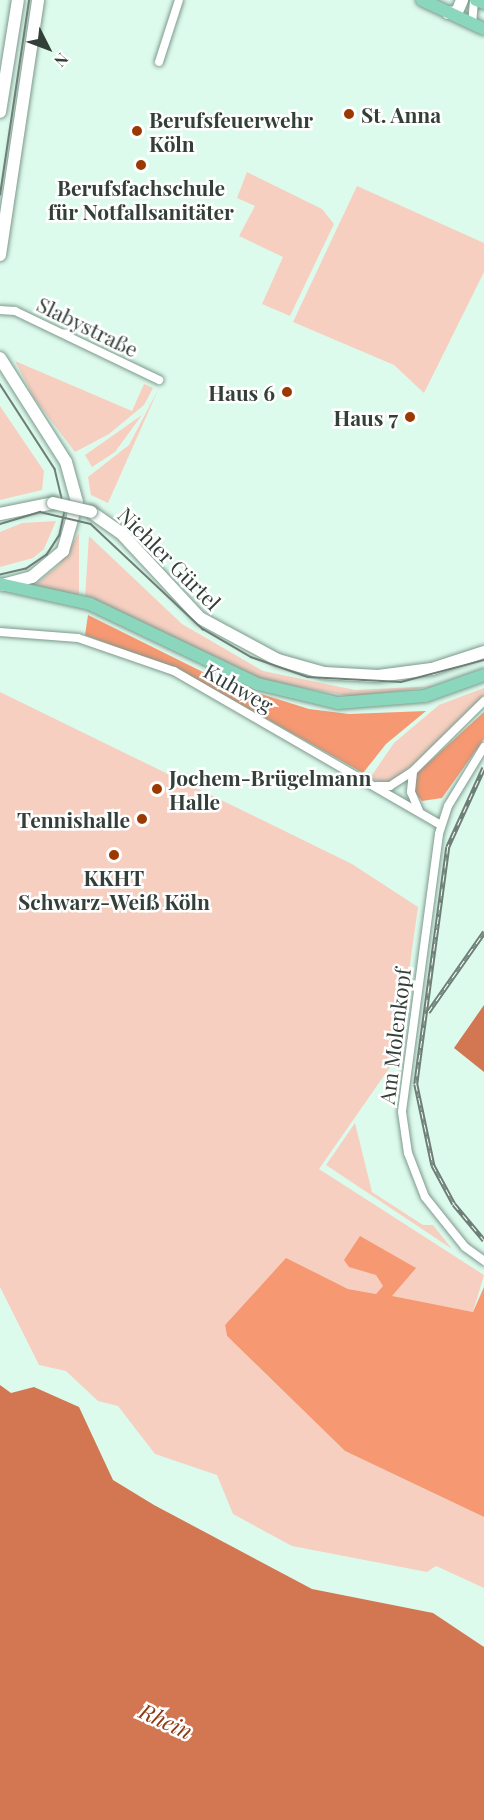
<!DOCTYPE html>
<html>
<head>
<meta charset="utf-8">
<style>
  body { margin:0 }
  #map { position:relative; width:484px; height:1820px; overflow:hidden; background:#ddfbed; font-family:"Playfair Display",serif }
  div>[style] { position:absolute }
  .green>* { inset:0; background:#f6cfc0 }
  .forest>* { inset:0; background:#f69872 }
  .water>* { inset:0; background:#d27752 }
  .roads { filter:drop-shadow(0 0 2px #7d998d) drop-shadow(0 0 2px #7d998d) }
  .minor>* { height:8px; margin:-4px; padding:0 4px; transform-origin:4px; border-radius:4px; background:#fff }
  .secondary>* { height:12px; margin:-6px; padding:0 6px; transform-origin:6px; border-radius:6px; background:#fff }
  .primary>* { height:12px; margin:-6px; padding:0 6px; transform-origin:6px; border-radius:6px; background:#8bd7bd }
  .tram>* { height:1.5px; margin:-0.75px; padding:0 0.75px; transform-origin:0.75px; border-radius:0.75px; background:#6d7f76 }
  .rail>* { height:4.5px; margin-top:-2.25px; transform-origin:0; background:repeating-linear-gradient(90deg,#fff 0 7px,#6d7f76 0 14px); box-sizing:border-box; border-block:2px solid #6d7f76 }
  .bridges { filter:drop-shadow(0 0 2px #7d998d) drop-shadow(0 0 2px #7d998d) }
  .secondary-bridge>* { height:12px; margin:-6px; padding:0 6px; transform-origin:6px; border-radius:6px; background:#fff }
  .dots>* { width:16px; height:16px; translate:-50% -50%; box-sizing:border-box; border:3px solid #fff; border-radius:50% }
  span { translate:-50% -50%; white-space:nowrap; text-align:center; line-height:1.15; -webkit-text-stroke:5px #fff; paint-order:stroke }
  .poi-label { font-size:21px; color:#333f39; font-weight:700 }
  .left { translate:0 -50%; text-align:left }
  .right { translate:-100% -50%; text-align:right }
  .street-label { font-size:21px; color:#333f39 }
  .water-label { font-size:22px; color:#8e3a13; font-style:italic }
  .north { position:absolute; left:18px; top:18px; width:60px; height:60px; -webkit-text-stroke:4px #fff; paint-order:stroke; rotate:132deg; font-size:16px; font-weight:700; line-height:24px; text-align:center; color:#333f39 }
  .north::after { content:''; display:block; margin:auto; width:21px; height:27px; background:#333f39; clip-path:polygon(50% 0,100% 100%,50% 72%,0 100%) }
</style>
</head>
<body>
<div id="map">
  <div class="green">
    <div style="clip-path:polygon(247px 172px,322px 209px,334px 224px,290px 316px,262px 304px,283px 257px,239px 236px,255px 206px,237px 198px)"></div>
    <div style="clip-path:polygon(357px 186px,484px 243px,484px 272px,424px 393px,394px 365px,293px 322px)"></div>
    <div style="clip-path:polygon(15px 361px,132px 411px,144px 384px,153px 388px,144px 405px,109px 434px,75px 452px,34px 398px)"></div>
    <div style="clip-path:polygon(158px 390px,108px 503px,91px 495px,88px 477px,129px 445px)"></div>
    <div style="clip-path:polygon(0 406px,44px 471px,42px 490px,0 500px)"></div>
    <div style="clip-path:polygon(142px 415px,115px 452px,92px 467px,85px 455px)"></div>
    <div style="clip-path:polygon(56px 521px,44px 549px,33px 558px,0 567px,0 532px,22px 523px)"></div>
    <div style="clip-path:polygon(79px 533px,79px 598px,34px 586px,59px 565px)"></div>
    <div style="clip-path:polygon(89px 536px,182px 624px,263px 671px,355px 690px,437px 686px,354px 697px,261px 680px,85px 598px)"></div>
    <div style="clip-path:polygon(484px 688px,484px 697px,401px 776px,386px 784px,370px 778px,394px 743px,439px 705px)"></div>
    <div style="clip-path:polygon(0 692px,352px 864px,418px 907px,397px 1057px,319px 1169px,484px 1275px,473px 1312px,348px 1289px,286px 1259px,225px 1325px,227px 1336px,345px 1451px,484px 1517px,484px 1588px,436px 1566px,427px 1572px,292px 1546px,233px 1514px,217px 1475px,155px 1454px,118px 1406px,98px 1401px,66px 1371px,39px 1365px,0 1287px)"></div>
    <div style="clip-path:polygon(355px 1123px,372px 1192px,423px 1225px,433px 1225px,452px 1249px,326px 1165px)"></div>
  </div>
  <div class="forest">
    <div style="clip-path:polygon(88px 615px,223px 682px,309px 709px,349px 714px,426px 711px,386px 744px,363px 773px,185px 673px,85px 635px)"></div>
    <div style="clip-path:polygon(484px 712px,484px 739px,442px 798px,422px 801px,415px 793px,416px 774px)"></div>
    <div style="clip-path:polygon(360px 1236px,416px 1268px,392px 1296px,473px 1312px,484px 1287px,484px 1517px,345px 1451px,227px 1336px,225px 1325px,286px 1258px,348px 1289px,376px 1294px,383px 1286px,376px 1275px,349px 1267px,344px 1260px)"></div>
  </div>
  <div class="water">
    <div style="clip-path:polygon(484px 1005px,484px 1072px,454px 1048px)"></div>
    <div style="clip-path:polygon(0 1385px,11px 1393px,34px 1387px,79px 1407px,113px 1480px,154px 1505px,312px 1589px,433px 1613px,484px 1647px,484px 1820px,0 1820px)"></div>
  </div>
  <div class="roads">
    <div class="minor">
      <div style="left:472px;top:24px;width:24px;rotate:-85deg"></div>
      <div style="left:159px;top:62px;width:65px;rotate:-72.1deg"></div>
      <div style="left:0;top:310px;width:15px;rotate:4deg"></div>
      <div style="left:15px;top:311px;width:160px;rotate:25.6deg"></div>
      <div style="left:0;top:632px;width:78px;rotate:4.4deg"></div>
      <div style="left:78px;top:638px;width:102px;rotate:19deg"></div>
      <div style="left:174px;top:671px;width:308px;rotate:30deg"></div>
      <div style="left:484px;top:747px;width:69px;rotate:121.4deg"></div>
      <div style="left:448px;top:806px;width:29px;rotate:108deg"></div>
      <div style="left:439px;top:834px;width:280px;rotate:97.6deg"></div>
      <div style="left:402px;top:1112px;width:41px;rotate:81.7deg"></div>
      <div style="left:408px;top:1153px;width:47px;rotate:68.9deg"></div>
      <div style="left:425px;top:1197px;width:64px;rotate:51.3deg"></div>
      <div style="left:465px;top:1247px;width:24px;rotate:36deg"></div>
      <div style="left:413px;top:772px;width:20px;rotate:96deg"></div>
      <div style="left:411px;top:792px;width:21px;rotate:67deg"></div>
      <div style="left:377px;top:786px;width:13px"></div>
      <div style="left:390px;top:786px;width:27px;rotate:-33deg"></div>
      <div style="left:413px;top:771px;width:100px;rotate:-44.6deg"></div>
    </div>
    <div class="secondary">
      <div style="left:448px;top:13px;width:9px;rotate:-6deg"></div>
      <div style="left:457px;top:12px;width:13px;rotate:-67deg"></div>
      <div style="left:0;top:112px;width:113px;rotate:-80.9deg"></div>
      <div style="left:0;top:255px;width:258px;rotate:-81.5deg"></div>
      <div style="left:0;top:358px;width:123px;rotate:57.6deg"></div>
      <div style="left:66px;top:462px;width:41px;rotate:74.6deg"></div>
      <div style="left:77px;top:502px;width:51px;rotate:105.9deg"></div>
      <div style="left:63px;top:551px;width:40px;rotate:140deg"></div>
      <div style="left:32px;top:577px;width:30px;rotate:165deg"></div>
      <div style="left:91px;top:512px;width:37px;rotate:35deg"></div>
      <div style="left:121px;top:533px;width:116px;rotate:47.1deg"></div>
      <div style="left:200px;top:618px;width:89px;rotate:28.3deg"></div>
      <div style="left:278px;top:660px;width:48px;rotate:15.8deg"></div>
      <div style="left:324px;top:673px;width:54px;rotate:3.2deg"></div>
      <div style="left:378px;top:676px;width:54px;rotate:-7.4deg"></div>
      <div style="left:432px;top:669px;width:55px;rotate:-18.1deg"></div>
      <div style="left:0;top:514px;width:54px;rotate:-11.7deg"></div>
    </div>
    <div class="primary">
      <div style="left:422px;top:0;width:68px;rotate:25.1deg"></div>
      <div style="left:476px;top:0;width:9px;rotate:21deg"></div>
      <div style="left:0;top:584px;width:92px;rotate:12.5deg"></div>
      <div style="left:90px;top:604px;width:186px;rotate:25.5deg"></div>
      <div style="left:258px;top:684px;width:82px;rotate:13.4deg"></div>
      <div style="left:338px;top:703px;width:87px;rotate:-4.6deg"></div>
      <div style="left:425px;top:696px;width:63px;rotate:-19.6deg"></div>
    </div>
  </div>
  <div class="tram">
    <div style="left:0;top:195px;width:197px;rotate:-81.5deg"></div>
    <div style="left:0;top:384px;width:101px;rotate:57.1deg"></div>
    <div style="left:55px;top:469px;width:43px;rotate:76.6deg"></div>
    <div style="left:65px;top:511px;width:25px;rotate:102deg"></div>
    <div style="left:60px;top:535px;width:24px;rotate:123deg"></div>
    <div style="left:47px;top:555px;width:25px;rotate:146deg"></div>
    <div style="left:26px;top:569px;width:27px;rotate:167deg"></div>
    <div style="left:0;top:524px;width:42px;rotate:-16.7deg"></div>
    <div style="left:40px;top:512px;width:52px;rotate:13.2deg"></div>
    <div style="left:91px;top:524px;width:154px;rotate:43.2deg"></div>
    <div style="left:203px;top:629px;width:56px;rotate:30.3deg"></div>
    <div style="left:251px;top:657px;width:60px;rotate:19.3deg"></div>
    <div style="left:308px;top:677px;width:93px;rotate:3.1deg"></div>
    <div style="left:401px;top:682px;width:86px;rotate:-14.8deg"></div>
  </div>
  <div class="rail">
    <div style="left:484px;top:768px;width:87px;rotate:114.5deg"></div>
    <div style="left:448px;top:847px;width:239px;rotate:97.7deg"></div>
    <div style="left:416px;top:1084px;width:83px;rotate:78.1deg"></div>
    <div style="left:433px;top:1165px;width:44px;rotate:61.7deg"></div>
    <div style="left:454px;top:1204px;width:47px;rotate:50.2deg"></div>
    <div style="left:428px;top:1012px;width:98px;rotate:-55deg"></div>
  </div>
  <div class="bridges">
    <div class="secondary-bridge">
      <div style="left:53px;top:503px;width:39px;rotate:13deg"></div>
    </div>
  </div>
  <div class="dots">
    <div style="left:349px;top:114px;background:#9c3900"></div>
    <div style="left:137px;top:131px;background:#9c3900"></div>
    <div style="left:141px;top:165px;background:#9c3900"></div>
    <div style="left:287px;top:392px;background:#9c3900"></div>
    <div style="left:410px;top:417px;background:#9c3900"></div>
    <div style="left:157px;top:789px;background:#9c3900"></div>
    <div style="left:142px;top:819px;background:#9c3900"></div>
    <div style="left:114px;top:855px;background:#9c3900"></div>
  </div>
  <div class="poi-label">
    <span class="left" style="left:361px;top:114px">St. Anna</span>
    <span class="left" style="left:149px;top:131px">Berufsfeuerwehr<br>Köln</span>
    <span style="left:141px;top:199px">Berufsfachschule<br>für Notfallsanitäter</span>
    <span class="right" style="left:275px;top:392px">Haus 6</span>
    <span class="right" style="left:398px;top:417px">Haus 7</span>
    <span class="left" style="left:169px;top:789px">Jochem-Brügelmann<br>Halle</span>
    <span class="right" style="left:130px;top:819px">Tennishalle</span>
    <span style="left:114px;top:889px">KKHT<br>Schwarz-Weiß Köln</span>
  </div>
  <div class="street-label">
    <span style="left:88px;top:326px;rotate:26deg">Slabystraße</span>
    <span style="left:170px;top:558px;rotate:45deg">Niehler Gürtel</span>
    <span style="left:239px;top:687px;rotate:30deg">Kuhweg</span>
    <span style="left:394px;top:1036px;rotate:-83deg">Am Molenkopf</span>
  </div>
  <div class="water-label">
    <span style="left:166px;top:1721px;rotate:25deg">Rhein</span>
  </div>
  <div class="north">N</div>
</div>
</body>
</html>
